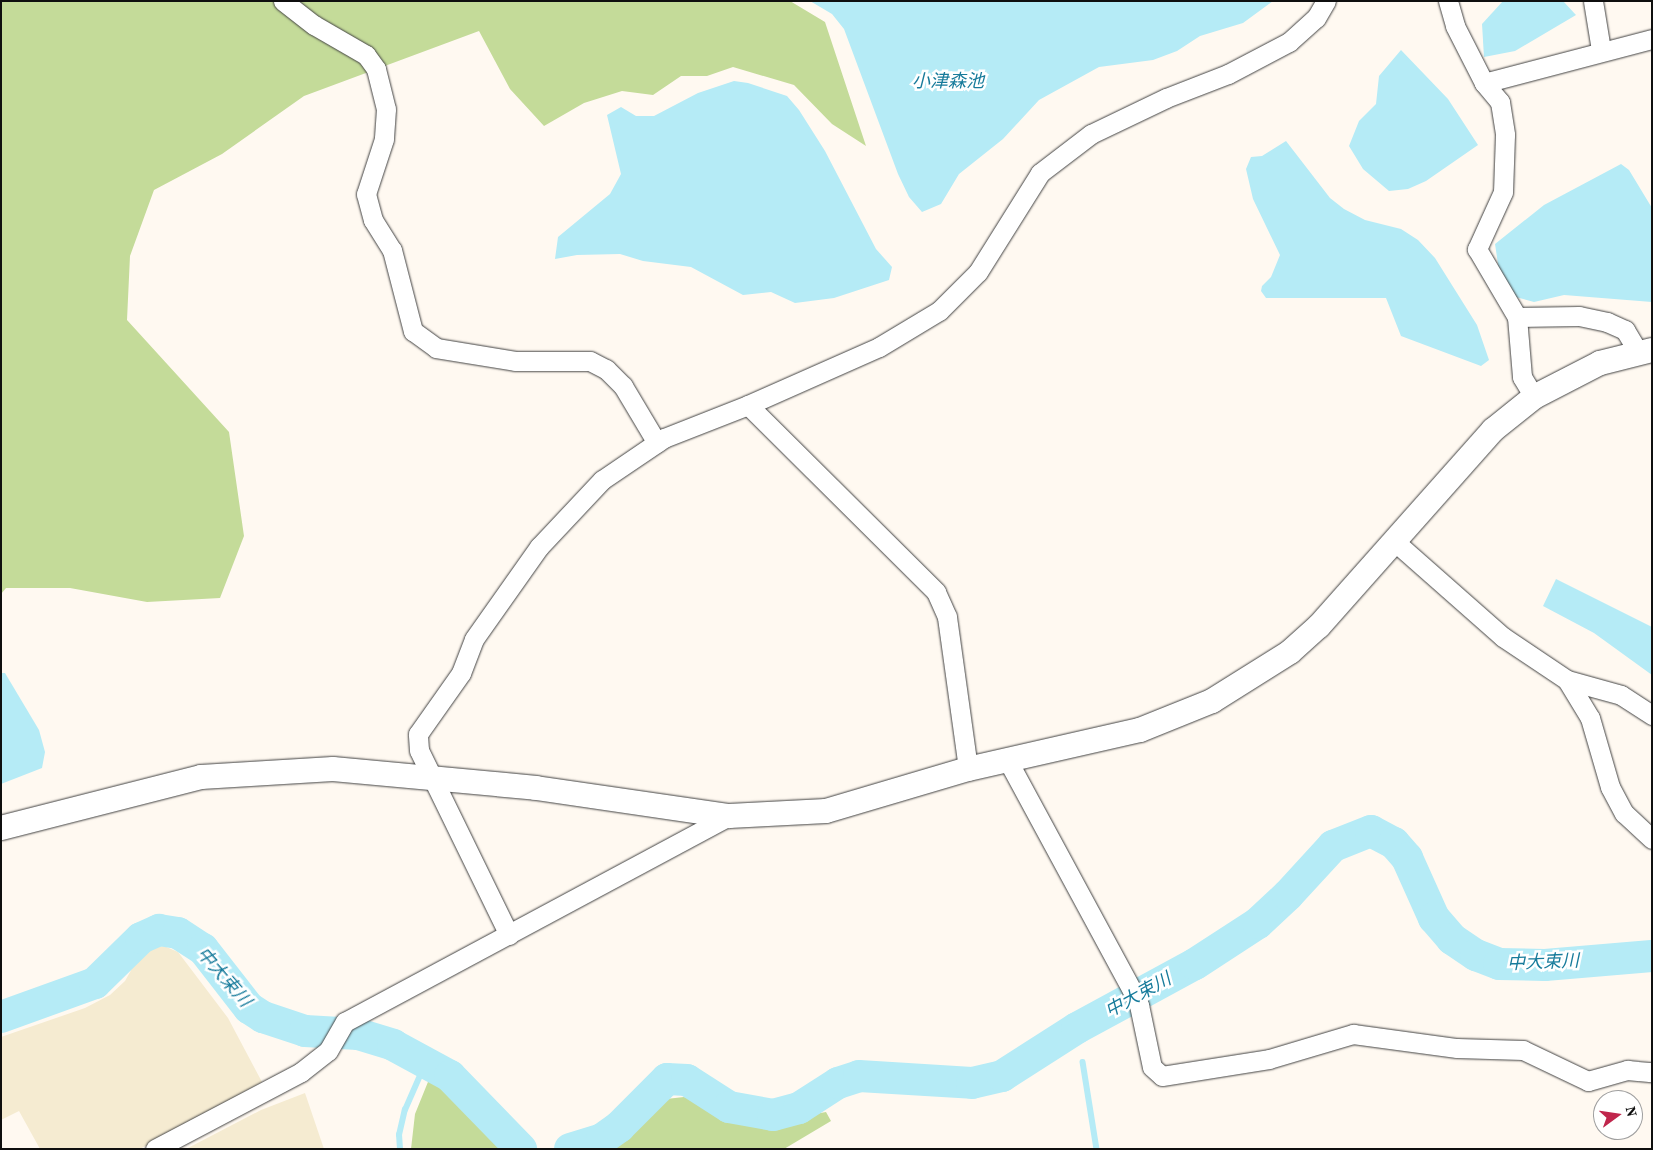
<!DOCTYPE html>
<html>
<head>
<meta charset="utf-8">
<style>
  body { margin:0 }
  #map { position:relative; width:1653px; height:1150px; overflow:hidden; background:#fff9f1; font-family:"Source Serif 4","Noto Sans JP",serif }
  div>[style] { position:absolute }
  .farmland>* { inset:0; background:#f5ebd1 }
  .forest>* { inset:0; background:#c4db99 }
  .water>* { inset:0; background:#b5ebf6 }
  .stream>* { height:5.5px; margin:-2.75px; padding:0 2.75px; transform-origin:2.75px; border-radius:2.75px; background:#b5ebf6 }
  .river>* { height:32px; margin:-16px; padding:0 16px; transform-origin:16px; border-radius:16px; background:#b5ebf6 }
  .roads { filter:drop-shadow(0 0 1px #424242) drop-shadow(0 0 1px #424242) }
  .minor>* { height:19px; margin:-9.5px; padding:0 9.5px; transform-origin:9.5px; border-radius:9.5px; background:#fff }
  .tertiary>* { height:24px; margin:-12px; padding:0 12px; transform-origin:12px; border-radius:12px; background:#fff }
  span { translate:-50% -50%; white-space:nowrap; text-align:center; line-height:1.15; -webkit-text-stroke:5px #fff; paint-order:stroke }
  .water-label { font-size:18px; color:#177b9b; font-style:italic }
  .frame { position:absolute; inset:0; border:2px solid #0f0f0f; pointer-events:none }
  .north { position:absolute; left:1593px; top:1090px; width:50px; height:50px; box-sizing:border-box; background:#fff; border:1px solid #9f9f9f; border-radius:50%; rotate:76deg; font-size:14px; font-weight:700; line-height:20px; text-align:center; color:#0f0f0f }
  .north::after { content:''; display:block; margin:auto; width:18px; height:22px; background:#c0264c; clip-path:polygon(50% 0,100% 100%,50% 72%,0 100%) }
</style>
</head>
<body>
<div id="map">
  <div class="farmland">
    <div style="clip-path:polygon(164px 946px,178px 952px,228px 1018px,262px 1082px,140px 1149px,40px 1149px,19px 1111px,1px 1120px,1px 1037px,85px 1008px,110px 995px,125px 981px,139px 956px,151px 948px)"></div>
    <div style="clip-path:polygon(305px 1093px,324px 1149px,186px 1149px,261px 1110px)"></div>
  </div>
  <div class="forest">
    <div style="clip-path:polygon(1px 1px,790px 1px,825px 22px,866px 146px,832px 124px,794px 85px,733px 67px,707px 76px,681px 76px,653px 95px,622px 91px,584px 103px,544px 126px,510px 89px,479px 31px,304px 96px,222px 154px,154px 190px,130px 256px,127px 320px,229px 432px,244px 536px,220px 598px,147px 602px,70px 588px,6px 588px,1px 594px)"></div>
    <div style="clip-path:polygon(432px 1072px,482px 1123px,511px 1149px,411px 1149px,415px 1114px)"></div>
    <div style="clip-path:polygon(684px 1097px,740px 1115px,783px 1120px,826px 1112px,831px 1121px,784px 1149px,592px 1149px,608px 1143px,657px 1100px)"></div>
  </div>
  <div class="water">
    <div style="clip-path:polygon(810px 1px,1273px 1px,1243px 23px,1200px 36px,1177px 51px,1153px 60px,1099px 67px,1039px 100px,1003px 139px,959px 174px,941px 204px,922px 212px,909px 197px,898px 174px,844px 29px,832px 14px)"></div>
    <div style="clip-path:polygon(1503px 1px,1563px 1px,1576px 15px,1515px 51px,1484px 57px,1482px 24px)"></div>
    <div style="clip-path:polygon(1401px 50px,1448px 99px,1478px 145px,1426px 181px,1408px 189px,1389px 191px,1363px 169px,1349px 146px,1359px 121px,1376px 104px,1379px 76px)"></div>
    <div style="clip-path:polygon(734px 81px,748px 83px,787px 96px,799px 110px,825px 151px,876px 249px,892px 267px,889px 280px,834px 298px,795px 303px,771px 292px,743px 295px,691px 267px,643px 261px,620px 254px,577px 255px,555px 259px,558px 237px,610px 194px,621px 174px,607px 115px,621px 107px,636px 116px,654px 116px,698px 93px)"></div>
    <div style="clip-path:polygon(1286px 141px,1330px 198px,1344px 209px,1365px 220px,1401px 229px,1418px 240px,1435px 258px,1477px 325px,1489px 360px,1481px 366px,1401px 336px,1386px 298px,1266px 298px,1261px 291px,1262px 286px,1271px 277px,1280px 255px,1253px 199px,1246px 169px,1251px 157px,1262px 156px)"></div>
    <div style="clip-path:polygon(1621px 164px,1629px 170px,1652px 208px,1652px 302px,1564px 295px,1534px 302px,1512px 296px,1500px 277px,1495px 244px,1544px 205px)"></div>
    <div style="clip-path:polygon(1556px 579px,1652px 627px,1652px 675px,1594px 633px,1543px 606px)"></div>
    <div style="clip-path:polygon(1px 673px,5px 673px,39px 730px,45px 752px,42px 768px,1px 784px)"></div>
  </div>
  <div class="stream">
    <div style="left:1077px;top:1028px;width:8px;rotate:83deg"></div>
    <div style="left:1083px;top:1062px;width:88px;rotate:80.9deg"></div>
    <div style="left:400px;top:1149px;width:14px;rotate:-94deg"></div>
    <div style="left:399px;top:1135px;width:26px;rotate:-77deg"></div>
    <div style="left:405px;top:1110px;width:52px;rotate:-66.4deg"></div>
  </div>
  <div class="river">
    <div style="left:1px;top:1017px;width:100px;rotate:-19.9deg"></div>
    <div style="left:95px;top:983px;width:64px;rotate:-44.4deg"></div>
    <div style="left:141px;top:938px;width:20px;rotate:-24deg"></div>
    <div style="left:159px;top:930px;width:19px;rotate:9deg"></div>
    <div style="left:178px;top:933px;width:30px;rotate:33deg"></div>
    <div style="left:203px;top:949px;width:75px;rotate:52.1deg"></div>
    <div style="left:249px;top:1008px;width:17px;rotate:33deg"></div>
    <div style="left:263px;top:1017px;width:44px;rotate:18.4deg"></div>
    <div style="left:305px;top:1031px;width:53px;rotate:3.2deg"></div>
    <div style="left:358px;top:1034px;width:37px;rotate:17deg"></div>
    <div style="left:393px;top:1045px;width:65px;rotate:28.5deg"></div>
    <div style="left:450px;top:1076px;width:102px;rotate:45.8deg"></div>
    <div style="left:570px;top:1149px;width:34px;rotate:-17deg"></div>
    <div style="left:602px;top:1139px;width:21px;rotate:-35deg"></div>
    <div style="left:619px;top:1127px;width:68px;rotate:-45deg"></div>
    <div style="left:667px;top:1079px;width:20px;rotate:3deg"></div>
    <div style="left:687px;top:1080px;width:50px;rotate:32.7deg"></div>
    <div style="left:729px;top:1107px;width:45px;rotate:10.3deg"></div>
    <div style="left:773px;top:1115px;width:27px;rotate:-15deg"></div>
    <div style="left:799px;top:1108px;width:46px;rotate:-32.7deg"></div>
    <div style="left:838px;top:1083px;width:22px;rotate:-18deg"></div>
    <div style="left:859px;top:1076px;width:113px;rotate:3.5deg"></div>
    <div style="left:972px;top:1083px;width:31px;rotate:-13deg"></div>
    <div style="left:1002px;top:1076px;width:89px;rotate:-32.6deg"></div>
    <div style="left:1077px;top:1028px;width:134px;rotate:-28.5deg"></div>
    <div style="left:1195px;top:964px;width:75px;rotate:-33.1deg"></div>
    <div style="left:1258px;top:923px;width:41px;rotate:-43deg"></div>
    <div style="left:1288px;top:895px;width:67px;rotate:-47.4deg"></div>
    <div style="left:1333px;top:846px;width:41px;rotate:-21.5deg"></div>
    <div style="left:1371px;top:831px;width:26px;rotate:28deg"></div>
    <div style="left:1394px;top:843px;width:20px;rotate:49deg"></div>
    <div style="left:1407px;top:858px;width:66px;rotate:65.8deg"></div>
    <div style="left:1434px;top:918px;width:28px;rotate:49deg"></div>
    <div style="left:1452px;top:939px;width:29px;rotate:34deg"></div>
    <div style="left:1476px;top:955px;width:25px;rotate:21deg"></div>
    <div style="left:1499px;top:964px;width:46px;rotate:1.2deg"></div>
    <div style="left:1545px;top:965px;width:107px;rotate:-4.8deg"></div>
  </div>
  <div class="roads">
    <div class="minor">
      <div style="left:283px;top:1px;width:39px;rotate:38deg"></div>
      <div style="left:314px;top:25px;width:60px;rotate:30deg"></div>
      <div style="left:366px;top:55px;width:17px;rotate:54deg"></div>
      <div style="left:376px;top:69px;width:41px;rotate:76deg"></div>
      <div style="left:386px;top:109px;width:30px;rotate:94deg"></div>
      <div style="left:384px;top:139px;width:58px;rotate:108.1deg"></div>
      <div style="left:366px;top:194px;width:27px;rotate:75deg"></div>
      <div style="left:373px;top:220px;width:36px;rotate:58deg"></div>
      <div style="left:392px;top:250px;width:84px;rotate:75.5deg"></div>
      <div style="left:413px;top:331px;width:29px;rotate:36deg"></div>
      <div style="left:436px;top:348px;width:80px;rotate:9.3deg"></div>
      <div style="left:515px;top:361px;width:75px"></div>
      <div style="left:590px;top:361px;width:18px;rotate:27deg"></div>
      <div style="left:606px;top:369px;width:24px;rotate:45deg"></div>
      <div style="left:623px;top:386px;width:66px;rotate:59.2deg"></div>
      <div style="left:1448px;top:1px;width:26px;rotate:74deg"></div>
      <div style="left:1455px;top:26px;width:64px;rotate:63deg"></div>
      <div style="left:1484px;top:83px;width:25px;rotate:50deg"></div>
      <div style="left:1500px;top:102px;width:33px;rotate:81deg"></div>
      <div style="left:1505px;top:135px;width:57px;rotate:92deg"></div>
      <div style="left:1503px;top:192px;width:63px;rotate:114.5deg"></div>
      <div style="left:1477px;top:249px;width:79px;rotate:59.5deg"></div>
      <div style="left:1517px;top:317px;width:62px;rotate:-0.9deg"></div>
      <div style="left:1579px;top:316px;width:29px;rotate:12deg"></div>
      <div style="left:1607px;top:322px;width:20px;rotate:24deg"></div>
      <div style="left:1625px;top:330px;width:26px;rotate:59deg"></div>
      <div style="left:1593px;top:1px;width:50px;rotate:80.7deg"></div>
      <div style="left:1484px;top:83px;width:174px;rotate:-14.7deg"></div>
      <div style="left:1517px;top:317px;width:60px;rotate:85.2deg"></div>
      <div style="left:1522px;top:377px;width:23px;rotate:59deg"></div>
      <div style="left:748px;top:405px;width:265px;rotate:44.8deg"></div>
      <div style="left:936px;top:592px;width:27px;rotate:66deg"></div>
      <div style="left:947px;top:617px;width:153px;rotate:82.1deg"></div>
      <div style="left:1394px;top:541px;width:145px;rotate:41.4deg"></div>
      <div style="left:1503px;top:637px;width:77px;rotate:33.9deg"></div>
      <div style="left:1567px;top:680px;width:56px;rotate:15.5deg"></div>
      <div style="left:1621px;top:695px;width:37px;rotate:33deg"></div>
      <div style="left:1567px;top:680px;width:44px;rotate:58.8deg"></div>
      <div style="left:1590px;top:718px;width:72px;rotate:73.8deg"></div>
      <div style="left:1610px;top:787px;width:30px;rotate:62deg"></div>
      <div style="left:1624px;top:813px;width:38px;rotate:43deg"></div>
      <div style="left:1008px;top:761px;width:260px;rotate:61.6deg"></div>
      <div style="left:1132px;top:990px;width:17px;rotate:65deg"></div>
      <div style="left:1139px;top:1005px;width:63px;rotate:78.2deg"></div>
      <div style="left:1152px;top:1067px;width:13px;rotate:42deg"></div>
      <div style="left:1162px;top:1076px;width:108px;rotate:-9deg"></div>
      <div style="left:1269px;top:1059px;width:88px;rotate:-16.6deg"></div>
      <div style="left:1353px;top:1034px;width:105px;rotate:7.7deg"></div>
      <div style="left:1457px;top:1048px;width:66px;rotate:1.7deg"></div>
      <div style="left:1523px;top:1050px;width:72px;rotate:25.5deg"></div>
      <div style="left:1588px;top:1081px;width:41px;rotate:-15.8deg"></div>
      <div style="left:1627px;top:1070px;width:25px;rotate:5deg"></div>
      <div style="left:509px;top:935px;width:174px;rotate:-116deg"></div>
      <div style="left:433px;top:779px;width:32px;rotate:-116deg"></div>
      <div style="left:419px;top:750px;width:16px;rotate:-94deg"></div>
      <div style="left:418px;top:734px;width:75px;rotate:-54.8deg"></div>
      <div style="left:461px;top:673px;width:36px;rotate:-69deg"></div>
      <div style="left:474px;top:639px;width:113px;rotate:-54.8deg"></div>
      <div style="left:539px;top:547px;width:92px;rotate:-46.8deg"></div>
      <div style="left:602px;top:480px;width:75px;rotate:-34.1deg"></div>
      <div style="left:664px;top:438px;width:90px;rotate:-21.4deg"></div>
      <div style="left:748px;top:405px;width:143px;rotate:-23.9deg"></div>
      <div style="left:879px;top:347px;width:70px;rotate:-31deg"></div>
      <div style="left:939px;top:311px;width:55px;rotate:-45deg"></div>
      <div style="left:978px;top:272px;width:117px;rotate:-57.9deg"></div>
      <div style="left:1040px;top:173px;width:64px;rotate:-37.4deg"></div>
      <div style="left:1091px;top:134px;width:83px;rotate:-25.6deg"></div>
      <div style="left:1166px;top:98px;width:66px;rotate:-21.2deg"></div>
      <div style="left:1228px;top:74px;width:69px;rotate:-27.7deg"></div>
      <div style="left:1289px;top:42px;width:36px;rotate:-42deg"></div>
      <div style="left:1316px;top:18px;width:20px;rotate:-60deg"></div>
      <div style="left:155px;top:1149px;width:165px;rotate:-27.8deg"></div>
      <div style="left:301px;top:1072px;width:34px;rotate:-38deg"></div>
      <div style="left:328px;top:1051px;width:34px;rotate:-60deg"></div>
      <div style="left:345px;top:1022px;width:436px;rotate:-28.2deg"></div>
    </div>
    <div class="tertiary">
      <div style="left:1px;top:828px;width:206px;rotate:-14.3deg"></div>
      <div style="left:201px;top:777px;width:132px;rotate:-3.5deg"></div>
      <div style="left:333px;top:769px;width:204px;rotate:5.3deg"></div>
      <div style="left:536px;top:788px;width:195px;rotate:8.3deg"></div>
      <div style="left:729px;top:816px;width:97px;rotate:-3deg"></div>
      <div style="left:826px;top:811px;width:148px;rotate:-16.5deg"></div>
      <div style="left:968px;top:769px;width:176px;rotate:-12.8deg"></div>
      <div style="left:1140px;top:730px;width:78px;rotate:-21.9deg"></div>
      <div style="left:1212px;top:701px;width:92px;rotate:-32.1deg"></div>
      <div style="left:1290px;top:652px;width:39px;rotate:-42deg"></div>
      <div style="left:1319px;top:626px;width:262px;rotate:-48.4deg"></div>
      <div style="left:1493px;top:430px;width:53px;rotate:-38.8deg"></div>
      <div style="left:1534px;top:397px;width:74px;rotate:-27.3deg"></div>
      <div style="left:1600px;top:363px;width:54px;rotate:-14deg"></div>
    </div>
  </div>
  <div class="water-label">
    <span style="left:948px;top:81px">小津森池</span>
    <span style="left:1543px;top:962px;rotate:-2deg">中大束川</span>
    <span style="left:224px;top:977px;rotate:49deg">中大束川</span>
    <span style="left:1138px;top:995px;rotate:-29deg">中大束川</span>
  </div>
  <div class="frame"></div>
  <div class="north">N</div>
</div>
</body>
</html>
